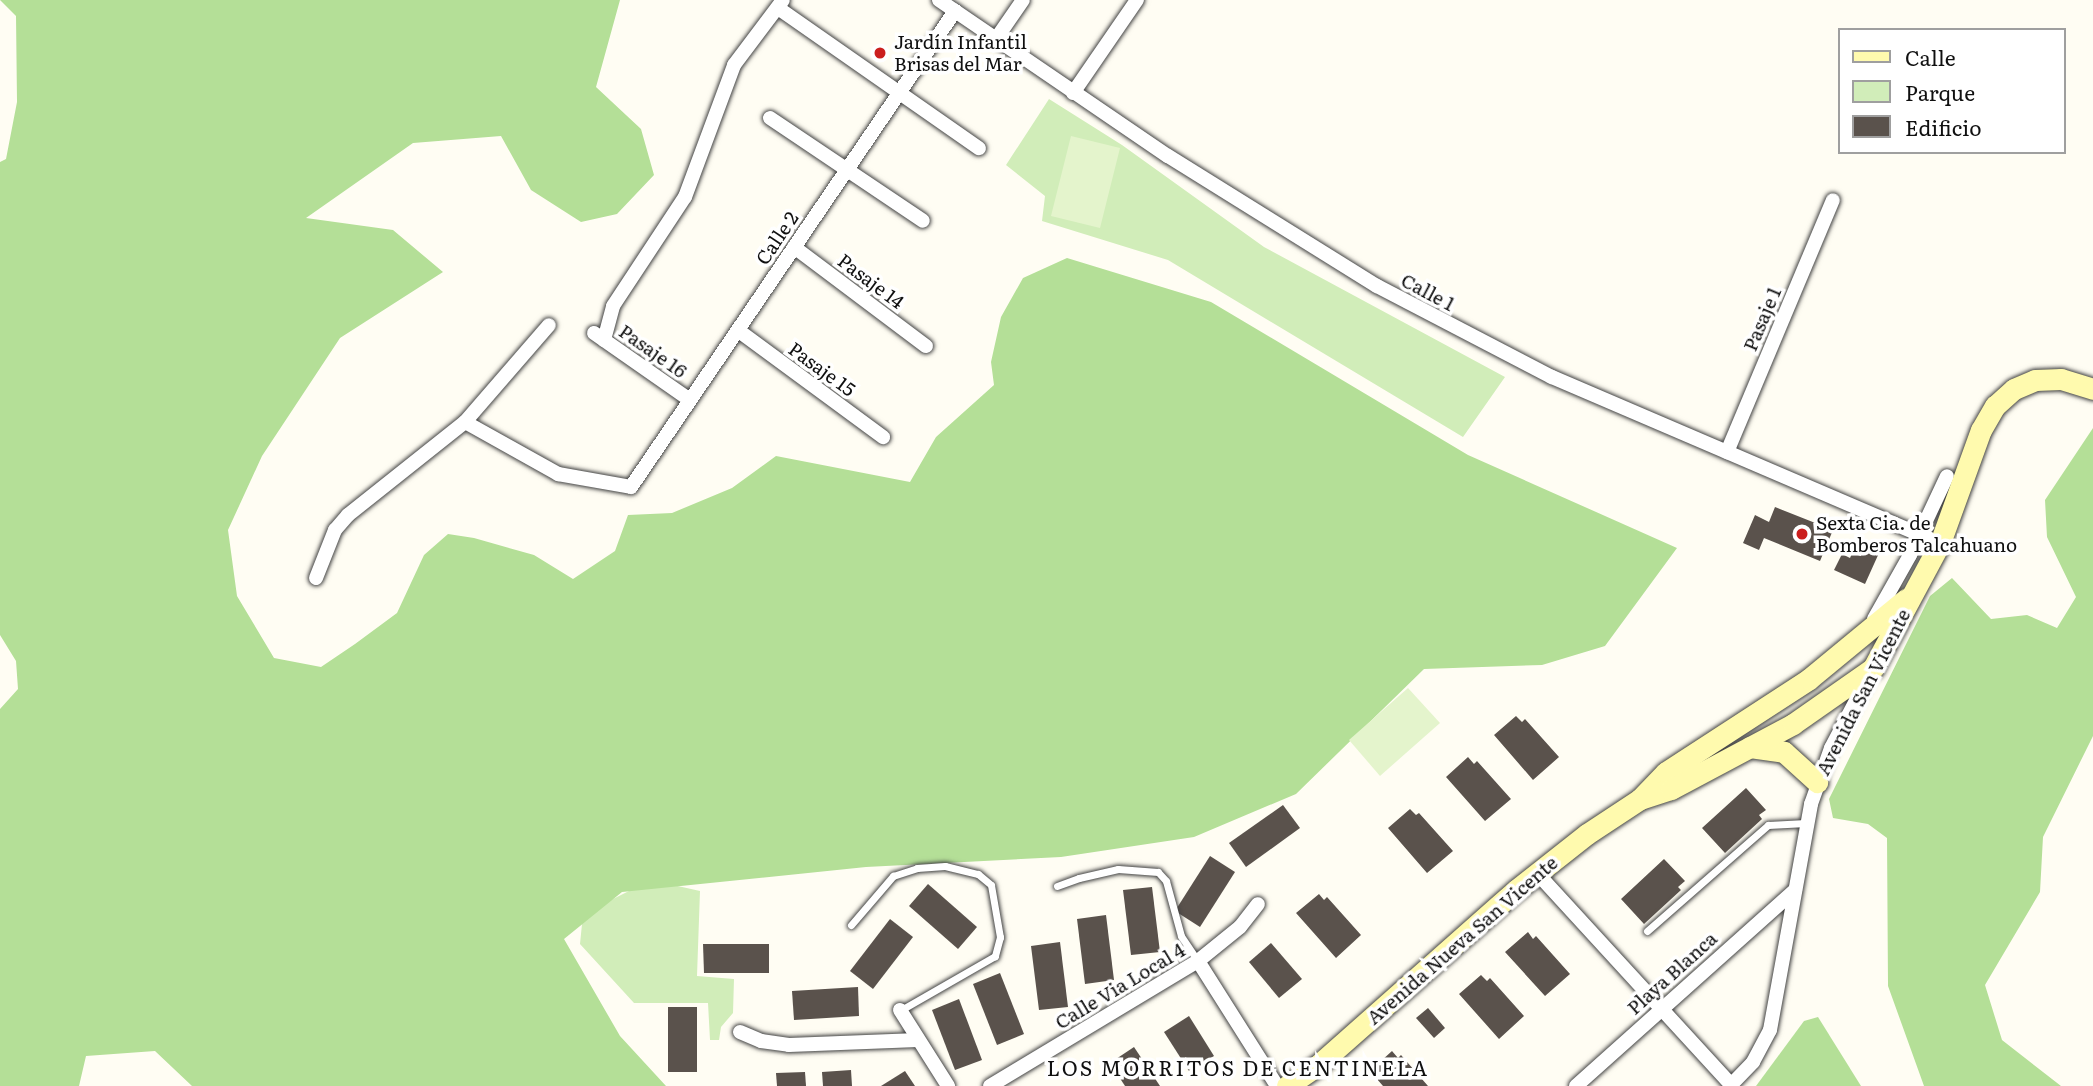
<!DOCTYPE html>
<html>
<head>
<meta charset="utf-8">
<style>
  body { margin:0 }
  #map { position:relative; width:2093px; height:1086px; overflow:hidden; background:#fffdf3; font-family:Literata,serif }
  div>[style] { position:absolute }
  .green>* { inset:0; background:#d1edb9 }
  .forest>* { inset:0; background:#b4df97 }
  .pitch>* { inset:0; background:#e4f4cc }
  .building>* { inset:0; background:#5a524c }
  .roads { filter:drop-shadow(0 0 2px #434343) drop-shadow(0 0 2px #434343) }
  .lane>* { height:7px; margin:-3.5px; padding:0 3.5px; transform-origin:3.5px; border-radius:3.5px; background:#fff }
  .street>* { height:14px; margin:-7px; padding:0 7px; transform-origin:7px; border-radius:7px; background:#fff }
  .secondary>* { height:21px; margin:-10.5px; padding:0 10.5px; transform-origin:10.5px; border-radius:10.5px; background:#fffaae }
  .dots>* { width:19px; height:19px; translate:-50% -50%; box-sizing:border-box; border:4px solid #fff; border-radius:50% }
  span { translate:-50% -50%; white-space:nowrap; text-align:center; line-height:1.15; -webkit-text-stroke:7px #fff; paint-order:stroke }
  .poi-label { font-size:19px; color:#101010 }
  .left { translate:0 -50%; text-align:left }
  .street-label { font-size:19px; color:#101010 }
  .neighbourhood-label { font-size:21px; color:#101010; letter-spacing:2px }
  .legend { position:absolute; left:1838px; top:28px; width:228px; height:126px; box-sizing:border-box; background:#fff; border:2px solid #9f9f9f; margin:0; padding:9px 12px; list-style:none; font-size:21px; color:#101010 }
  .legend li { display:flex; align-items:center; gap:14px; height:35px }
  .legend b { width:35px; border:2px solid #9f9f9f }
</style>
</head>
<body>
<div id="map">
  <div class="green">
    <div style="clip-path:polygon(1049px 99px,1122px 145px,1264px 247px,1505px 377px,1463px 437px,1168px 260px,1042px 221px,1045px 196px,1006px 165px)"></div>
    <div style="clip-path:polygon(651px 880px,700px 891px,697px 976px,734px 979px,733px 1013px,721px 1027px,719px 1040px,710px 1040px,708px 1003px,634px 1003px,580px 944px,583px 914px)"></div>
  </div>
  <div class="forest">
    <div style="clip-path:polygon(0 0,620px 0,596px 87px,641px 129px,654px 175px,617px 214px,581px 222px,531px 190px,501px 136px,413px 143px,306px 218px,393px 230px,443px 272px,340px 338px,262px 456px,228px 530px,237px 596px,274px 658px,321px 667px,355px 644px,397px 613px,424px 555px,448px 534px,474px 538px,534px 555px,573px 579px,615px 551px,628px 515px,672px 513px,732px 488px,776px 456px,910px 482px,936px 437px,994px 385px,991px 362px,1001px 317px,1023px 278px,1067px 258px,1211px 302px,1468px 455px,1677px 548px,1605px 646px,1542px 665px,1424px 669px,1296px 794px,1194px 837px,1061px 857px,866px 867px,622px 892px,564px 939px,620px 1036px,666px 1086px,192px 1086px,155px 1051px,86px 1056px,79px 1086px,0 1086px,0 709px,18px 689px,16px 661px,0 635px,0 162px,6px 159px,17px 102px,16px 16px)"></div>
    <div style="clip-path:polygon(2093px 428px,2093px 736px,2043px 837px,2040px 892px,1985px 985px,2002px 1040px,2061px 1086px,1924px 1086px,1888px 986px,1887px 838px,1868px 824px,1833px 818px,1829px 799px,1930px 596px,1952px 578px,1991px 619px,2027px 615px,2057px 628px,2076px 597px,2047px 537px,2045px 500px)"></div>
    <div style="clip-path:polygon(1818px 1017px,1861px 1086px,1756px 1086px,1804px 1021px)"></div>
  </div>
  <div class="pitch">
    <div style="clip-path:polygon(1071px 136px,1120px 148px,1100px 228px,1051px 216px)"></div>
    <div style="clip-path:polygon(1408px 688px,1440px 723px,1380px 776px,1349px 740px)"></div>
  </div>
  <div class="building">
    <div style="clip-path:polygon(1775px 507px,1833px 530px,1820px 561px,1764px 538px,1759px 550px,1743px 543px,1755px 515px,1769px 522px)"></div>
    <div style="clip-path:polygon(1857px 542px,1879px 553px,1865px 584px,1834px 570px,1842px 554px,1850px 558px)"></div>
    <div style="clip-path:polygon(1516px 716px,1522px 722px,1525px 719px,1559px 757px,1533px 780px,1494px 735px)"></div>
    <div style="clip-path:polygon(1468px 757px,1474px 764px,1477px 761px,1511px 799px,1485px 821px,1446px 777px)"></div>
    <div style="clip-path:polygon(1746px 788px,1766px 810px,1759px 815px,1762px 819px,1725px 853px,1702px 828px)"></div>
    <div style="clip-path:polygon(1283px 805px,1300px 828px,1246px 867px,1229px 843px)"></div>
    <div style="clip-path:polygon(1410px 809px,1416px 815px,1419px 813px,1453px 851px,1427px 873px,1388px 828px)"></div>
    <div style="clip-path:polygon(1210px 856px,1235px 872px,1200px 927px,1175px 911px)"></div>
    <div style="clip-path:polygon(1664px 859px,1685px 881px,1678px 887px,1681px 890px,1644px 924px,1621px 899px)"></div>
    <div style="clip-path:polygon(928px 884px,977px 927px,958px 949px,909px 906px)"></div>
    <div style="clip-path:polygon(1152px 887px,1160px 952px,1131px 955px,1123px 890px)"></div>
    <div style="clip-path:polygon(1319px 894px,1324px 900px,1327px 897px,1361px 935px,1336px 958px,1296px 913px)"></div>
    <div style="clip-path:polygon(1106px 915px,1114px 980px,1085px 984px,1077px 919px)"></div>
    <div style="clip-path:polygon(890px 919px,913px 937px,873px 989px,850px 971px)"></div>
    <div style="clip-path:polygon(1528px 932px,1533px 939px,1536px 936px,1570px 974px,1545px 996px,1505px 952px)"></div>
    <div style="clip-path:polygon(1060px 942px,1068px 1007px,1039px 1010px,1031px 946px)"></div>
    <div style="clip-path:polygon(1271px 943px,1302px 979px,1279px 998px,1249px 962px)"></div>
    <div style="clip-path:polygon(703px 944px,769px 944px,769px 973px,704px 973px)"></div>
    <div style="clip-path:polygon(1000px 973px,1024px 1034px,997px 1045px,973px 984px)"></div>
    <div style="clip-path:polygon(1481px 975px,1487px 981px,1490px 978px,1524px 1016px,1499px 1039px,1459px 994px)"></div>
    <div style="clip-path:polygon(858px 987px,859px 1016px,794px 1020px,792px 991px)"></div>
    <div style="clip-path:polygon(959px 999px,982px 1060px,955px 1070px,932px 1010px)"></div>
    <div style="clip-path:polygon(668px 1007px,697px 1007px,697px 1072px,668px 1072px)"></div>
    <div style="clip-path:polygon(1428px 1008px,1445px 1028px,1434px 1038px,1416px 1018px)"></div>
    <div style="clip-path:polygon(1189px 1016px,1214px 1056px,1189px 1071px,1164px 1032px)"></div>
    <div style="clip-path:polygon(1134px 1047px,1160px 1086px,1125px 1086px,1110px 1063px)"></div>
    <div style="clip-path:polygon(1392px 1051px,1398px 1058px,1401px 1055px,1428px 1086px,1383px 1086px,1370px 1071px)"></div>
    <div style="clip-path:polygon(851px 1070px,852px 1086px,823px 1086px,822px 1072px)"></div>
    <div style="clip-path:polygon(905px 1071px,915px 1086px,881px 1086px)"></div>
    <div style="clip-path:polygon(805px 1072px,806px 1086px,777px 1086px,776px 1073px)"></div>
  </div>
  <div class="roads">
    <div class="lane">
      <div style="left:1057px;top:886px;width:23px;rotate:-20deg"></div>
      <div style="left:1079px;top:878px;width:40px;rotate:-13deg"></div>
      <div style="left:1118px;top:869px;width:40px;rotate:4.3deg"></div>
      <div style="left:1158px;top:872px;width:12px;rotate:48deg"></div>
      <div style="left:1166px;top:881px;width:57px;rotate:74.7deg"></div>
      <div style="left:1181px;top:936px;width:30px;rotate:56deg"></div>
      <div style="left:851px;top:925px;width:65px;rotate:-49.4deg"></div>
      <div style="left:893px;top:876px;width:25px;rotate:-18deg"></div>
      <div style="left:917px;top:868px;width:28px;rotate:-4deg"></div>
      <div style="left:945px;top:866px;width:34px;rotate:14deg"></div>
      <div style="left:978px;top:874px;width:17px;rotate:40deg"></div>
      <div style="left:991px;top:885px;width:53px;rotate:80.2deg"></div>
      <div style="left:1000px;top:937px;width:20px;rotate:105deg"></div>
      <div style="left:995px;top:956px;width:108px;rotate:150.1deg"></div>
      <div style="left:1647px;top:931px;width:161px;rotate:-41.2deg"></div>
      <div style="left:1768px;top:825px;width:38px;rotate:-3deg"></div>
    </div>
    <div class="street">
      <div style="left:939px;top:0;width:277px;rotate:34.3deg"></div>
      <div style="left:1168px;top:156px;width:246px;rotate:31.9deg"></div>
      <div style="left:1377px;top:286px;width:197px;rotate:27.5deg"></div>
      <div style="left:1552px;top:377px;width:422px;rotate:23.2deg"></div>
      <div style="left:778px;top:8px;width:245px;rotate:34.9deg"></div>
      <div style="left:996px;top:39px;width:47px;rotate:-55.3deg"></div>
      <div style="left:1073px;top:93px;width:113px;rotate:-55.5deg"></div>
      <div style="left:770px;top:118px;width:184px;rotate:33.9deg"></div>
      <div style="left:794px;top:247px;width:165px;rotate:36.9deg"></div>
      <div style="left:739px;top:331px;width:179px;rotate:36.4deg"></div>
      <div style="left:594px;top:333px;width:117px;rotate:34.9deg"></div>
      <div style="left:604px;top:340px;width:35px;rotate:-75deg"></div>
      <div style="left:613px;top:306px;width:131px;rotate:-56.6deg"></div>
      <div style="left:685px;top:197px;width:141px;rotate:-69.6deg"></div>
      <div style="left:734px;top:65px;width:81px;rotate:-53deg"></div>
      <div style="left:465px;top:422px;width:128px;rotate:-49.1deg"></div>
      <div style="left:1727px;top:452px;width:273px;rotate:-67.2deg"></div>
      <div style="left:316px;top:578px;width:52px;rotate:-68.4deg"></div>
      <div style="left:335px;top:530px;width:20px;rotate:-49deg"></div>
      <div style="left:348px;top:515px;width:149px;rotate:-38.5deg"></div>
      <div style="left:465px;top:422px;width:107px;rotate:29.2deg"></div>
      <div style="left:558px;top:474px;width:74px;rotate:10.1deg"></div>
      <div style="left:631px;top:487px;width:576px;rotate:-55.76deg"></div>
      <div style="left:1874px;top:619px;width:73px;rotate:-60.6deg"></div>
      <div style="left:1910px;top:555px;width:87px;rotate:-64.9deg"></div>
      <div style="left:1537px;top:873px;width:287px;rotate:47.5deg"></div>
      <div style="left:1198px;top:961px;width:148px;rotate:57.7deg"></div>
      <div style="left:900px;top:1010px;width:90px;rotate:57.7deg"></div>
      <div style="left:740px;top:1032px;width:23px;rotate:23deg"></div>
      <div style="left:761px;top:1041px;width:28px;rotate:8deg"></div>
      <div style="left:789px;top:1045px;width:129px;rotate:-2.2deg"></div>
      <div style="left:990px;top:1086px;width:243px;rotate:-31deg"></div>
      <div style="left:1198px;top:961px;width:54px;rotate:-39deg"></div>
      <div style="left:1240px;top:927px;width:29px;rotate:-52deg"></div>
      <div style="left:1576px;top:1086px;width:294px;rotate:-41.8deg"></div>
      <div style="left:1730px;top:1086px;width:33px;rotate:-46deg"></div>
      <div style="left:1753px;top:1062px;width:36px;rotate:-62deg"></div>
      <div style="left:1770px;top:1030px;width:230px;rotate:-79.7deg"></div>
      <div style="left:1811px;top:804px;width:59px;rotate:-70.3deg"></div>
      <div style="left:1831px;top:748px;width:84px;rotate:-62.2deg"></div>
    </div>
    <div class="secondary">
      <div style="left:1750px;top:747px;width:34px;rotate:8deg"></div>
      <div style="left:1784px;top:752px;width:45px;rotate:42.3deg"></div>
      <div style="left:1640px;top:799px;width:37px;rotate:-46deg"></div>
      <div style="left:1666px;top:772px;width:171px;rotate:-33deg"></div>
      <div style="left:1809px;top:679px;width:126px;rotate:-39.5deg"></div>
      <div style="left:1287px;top:1086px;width:36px;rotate:-34deg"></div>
      <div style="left:1317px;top:1066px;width:266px;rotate:-41.5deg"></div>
      <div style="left:1516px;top:890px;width:90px;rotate:-38.3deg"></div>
      <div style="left:1587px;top:834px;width:64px;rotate:-33.4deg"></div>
      <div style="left:1640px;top:799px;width:33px;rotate:-18deg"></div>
      <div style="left:1671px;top:789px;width:138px;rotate:-28deg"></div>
      <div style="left:1793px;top:724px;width:98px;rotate:-35deg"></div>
      <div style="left:1873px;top:668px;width:142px;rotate:-61.8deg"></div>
      <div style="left:1940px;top:543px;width:120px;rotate:-70.1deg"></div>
      <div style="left:1981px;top:430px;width:28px;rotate:-60deg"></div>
      <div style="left:1995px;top:406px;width:25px;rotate:-42deg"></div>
      <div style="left:2014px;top:389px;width:23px;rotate:-23deg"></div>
      <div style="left:2035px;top:380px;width:26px;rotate:-2deg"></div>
      <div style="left:2061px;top:379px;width:34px;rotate:17deg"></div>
    </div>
  </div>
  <div class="dots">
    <div style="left:880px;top:53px;background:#cb1e1d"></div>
    <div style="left:1802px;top:534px;background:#cb1e1d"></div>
  </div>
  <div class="poi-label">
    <span class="left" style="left:894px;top:53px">Jardín Infantil<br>Brisas del Mar</span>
    <span class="left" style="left:1816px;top:534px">Sexta Cia. de<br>Bomberos Talcahuano</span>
  </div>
  <div class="street-label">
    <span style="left:777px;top:238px;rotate:-56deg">Calle 2</span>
    <span style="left:871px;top:281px;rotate:37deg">Pasaje 14</span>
    <span style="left:1428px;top:292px;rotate:28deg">Calle 1</span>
    <span style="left:1762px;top:319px;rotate:-67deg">Pasaje 1</span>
    <span style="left:653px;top:351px;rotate:35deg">Pasaje 16</span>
    <span style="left:822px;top:369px;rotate:36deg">Pasaje 15</span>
    <span style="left:1863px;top:692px;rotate:-63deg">Avenida San Vicente</span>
    <span style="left:1462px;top:940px;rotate:-41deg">Avenida Nueva San Vicente</span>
    <span style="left:1672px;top:973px;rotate:-42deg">Playa Blanca</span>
    <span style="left:1120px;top:986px;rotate:-31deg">Calle Via Local 4</span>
  </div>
  <div class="neighbourhood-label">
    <span style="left:1238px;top:1067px">LOS MORRITOS DE CENTINELA</span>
  </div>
  <ul class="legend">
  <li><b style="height:9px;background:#fffaae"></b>Calle</li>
  <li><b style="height:19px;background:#d1edb9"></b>Parque</li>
  <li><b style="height:19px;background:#5a524c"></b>Edificio</li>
  </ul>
</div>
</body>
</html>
